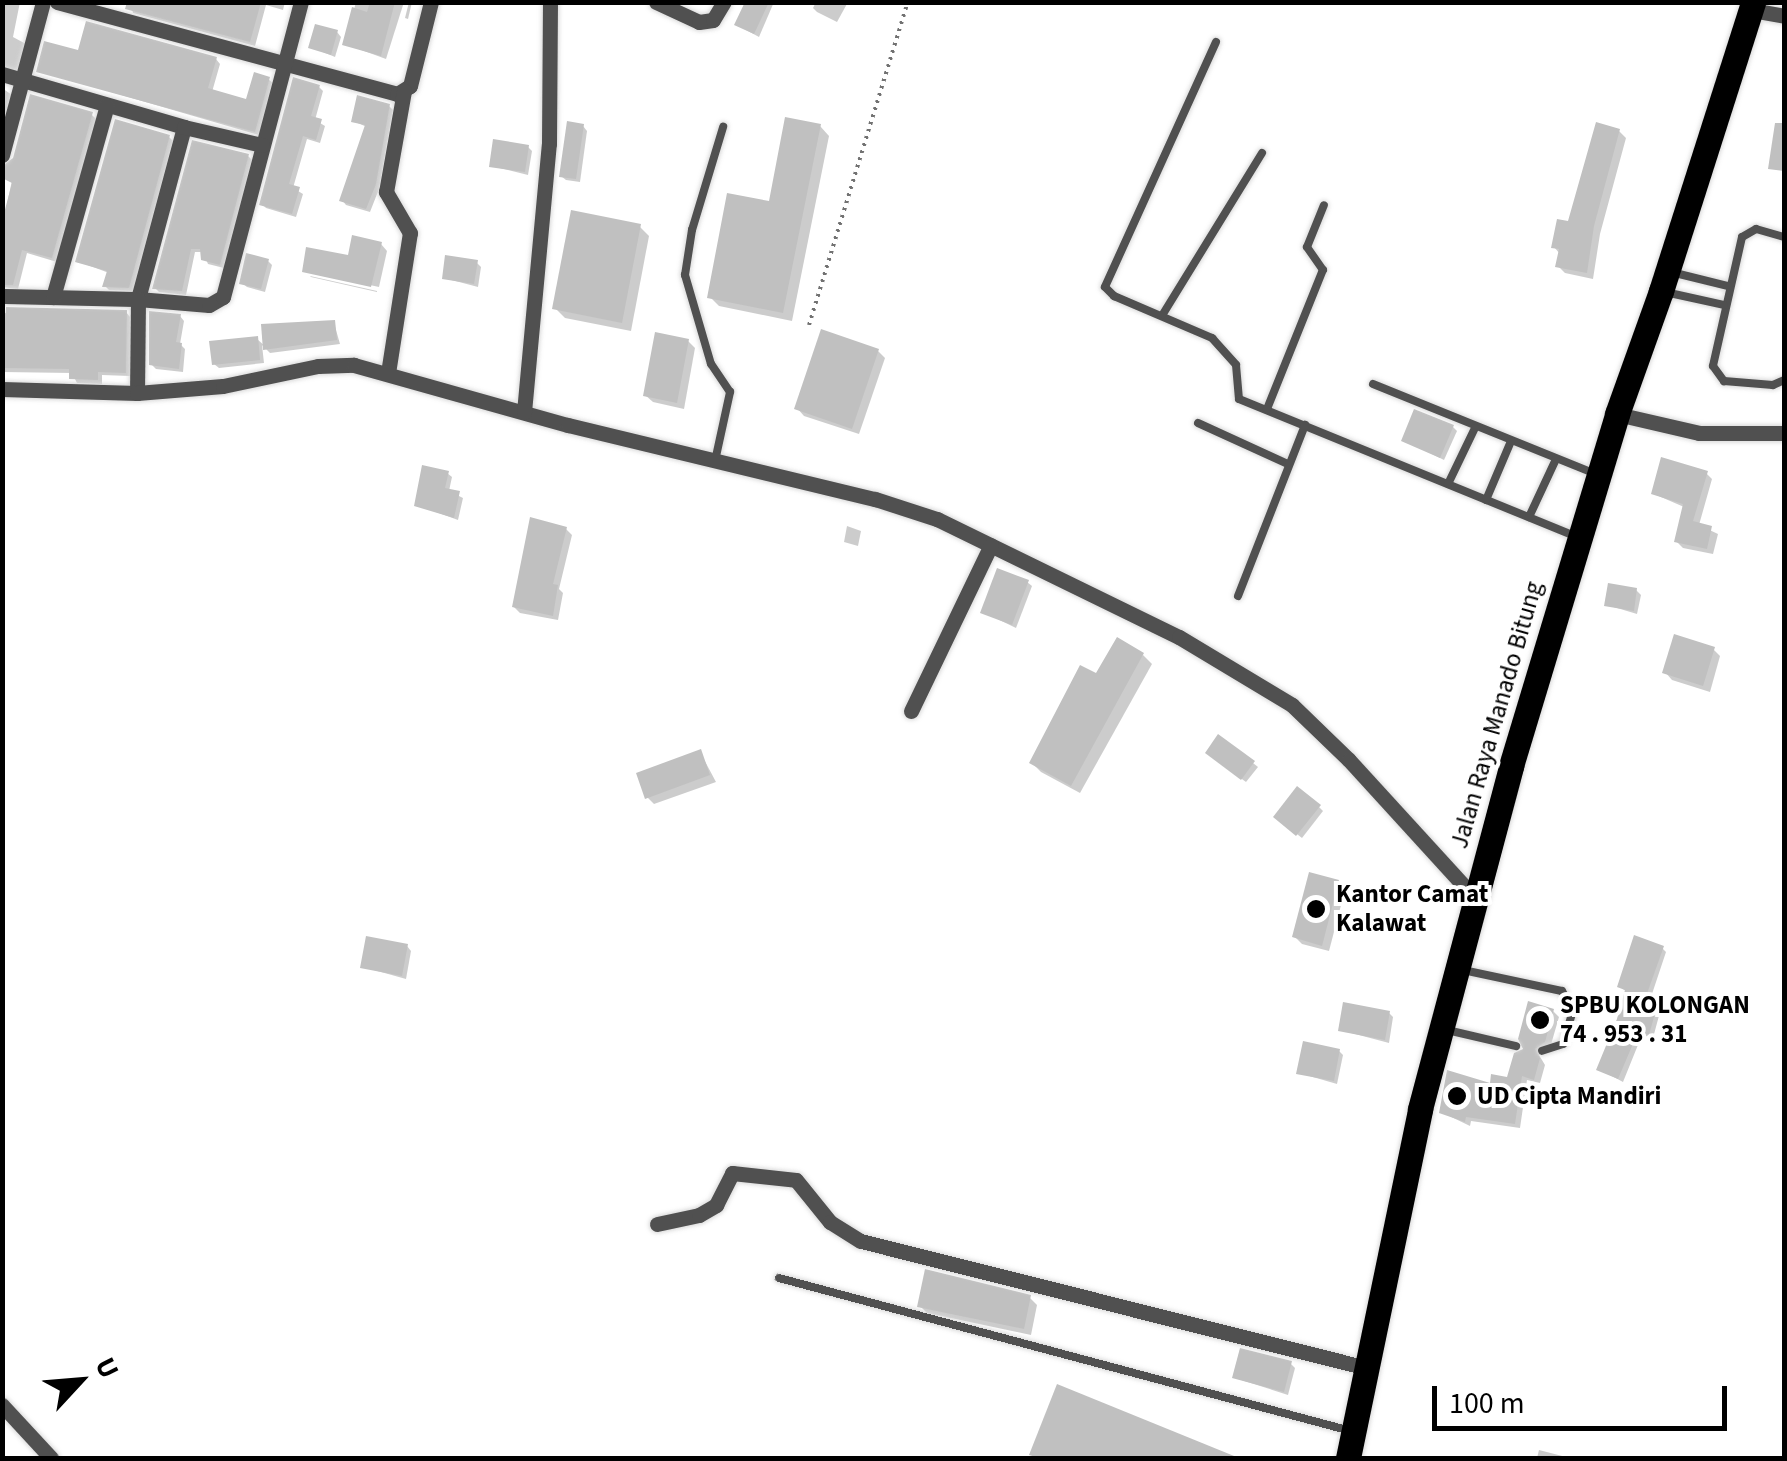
<!DOCTYPE html>
<html>
<head>
<meta charset="utf-8">
<style>
  body { margin:0 }
  #map { position:relative; width:1787px; height:1461px; overflow:hidden; background:#fff; font-family:"Source Sans 3",sans-serif }
  div>[style] { position:absolute }
  .shadow>* { inset:0; background:#0003 }
  .building>* { inset:0; background:#c0c0c0 }
  .path>* { height:4px; margin-top:-2px; transform-origin:0; background:repeating-linear-gradient(90deg,#727272 0 2.5px,transparent 0 7.5px) }
  .roads { filter:drop-shadow(0 0 2px #dbdbdb) drop-shadow(0 0 2px #dbdbdb) }
  .service>* { height:8px; margin:-4px; padding:0 4px; transform-origin:4px; border-radius:4px; background:#505050 }
  .minor>* { height:15px; margin:-7.5px; padding:0 7.5px; transform-origin:7.5px; border-radius:7.5px; background:#505050 }
  .trunk>* { height:25px; margin:-12.5px; padding:0 12.5px; transform-origin:12.5px; border-radius:12.5px; background:#000 }
  .dots>* { width:28px; height:28px; translate:-50% -50%; box-sizing:border-box; border:5px solid #fff; border-radius:50% }
  span { translate:-50% -50%; white-space:nowrap; text-align:center; line-height:1.15; -webkit-text-stroke:8px #fff; paint-order:stroke }
  .street-label { font-size:25px; color:#000 }
  .poi-label { font-size:25px; color:#000; font-weight:700 }
  .left { translate:0 -50%; text-align:left }
  .frame { position:absolute; inset:0; border:5px solid #000; pointer-events:none }
  .north { position:absolute; left:30px; top:1331px; width:100px; height:100px; -webkit-text-stroke:8px #fff; paint-order:stroke; rotate:64deg; font-size:28px; font-weight:700; line-height:40px; text-align:center; color:#000 }
  .north::after { content:''; display:block; margin:auto; width:35px; height:45px; background:#000; clip-path:polygon(50% 0,100% 100%,50% 72%,0 100%) }
  .scale { position:absolute; left:1432px; top:1386px; width:295px; height:45px; box-sizing:border-box; border:5px solid #000; border-top:0; padding-left:12px; font-size:30px; line-height:35px; white-space:nowrap; color:#000; -webkit-text-stroke:8px #fff; paint-order:stroke }
</style>
</head>
<body>
<div id="map">
  <div class="shadow">
    <div style="clip-path:polygon(2px 2px,20px 2px,13px 37px,26px 44px,19px 70px,2px 69px)"></div>
    <div style="clip-path:polygon(130px 2px,285px 2px,283px 10px,266px 5px,255px 46px,133px 13px)"></div>
    <div style="clip-path:polygon(356px 2px,404px 2px,386px 59px,345px 44px)"></div>
    <div style="clip-path:polygon(409px 2px,412px 2px,408px 19px,405px 18px)"></div>
    <div style="clip-path:polygon(748px 2px,774px 2px,759px 37px,737px 25px)"></div>
    <div style="clip-path:polygon(816px 2px,848px 2px,837px 22px,817px 12px,813px 8px)"></div>
    <div style="clip-path:polygon(337px 32px,341px 37px,335px 57px,311px 47px)"></div>
    <div style="clip-path:polygon(216px 59px,220px 64px,212px 92px,248px 102px,268px 79px,273px 83px,259px 135px,39px 71px)"></div>
    <div style="clip-path:polygon(319px 87px,323px 91px,315px 120px,325px 126px,320px 143px,307px 139px,293px 188px,303px 194px,296px 217px,266px 208px,262px 204px)"></div>
    <div style="clip-path:polygon(2px 88px,12px 95px,2px 131px)"></div>
    <div style="clip-path:polygon(389px 106px,393px 110px,379px 189px,370px 212px,346px 205px,342px 200px,367px 127px,353px 121px)"></div>
    <div style="clip-path:polygon(92px 115px,97px 120px,57px 262px,27px 253px,18px 289px,2px 287px,2px 228px,15px 166px)"></div>
    <div style="clip-path:polygon(583px 126px,587px 131px,580px 182px,566px 180px,561px 176px)"></div>
    <div style="clip-path:polygon(820px 126px,829px 136px,792px 321px,719px 306px,710px 297px)"></div>
    <div style="clip-path:polygon(1619px 131px,1626px 138px,1600px 234px,1593px 279px,1565px 273px,1558px 266px,1560px 254px,1554px 247px)"></div>
    <div style="clip-path:polygon(169px 137px,173px 141px,133px 291px,109px 290px,105px 286px,109px 273px,77px 261px)"></div>
    <div style="clip-path:polygon(528px 147px,532px 151px,528px 175px,492px 166px)"></div>
    <div style="clip-path:polygon(248px 156px,252px 160px,224px 268px,208px 264px,203px 252px,195px 252px,186px 295px,159px 292px,155px 288px)"></div>
    <div style="clip-path:polygon(639px 226px,649px 236px,631px 331px,565px 318px,555px 308px)"></div>
    <div style="clip-path:polygon(381px 244px,387px 251px,379px 287px,305px 271px)"></div>
    <div style="clip-path:polygon(268px 261px,272px 265px,265px 292px,247px 287px,242px 283px)"></div>
    <div style="clip-path:polygon(477px 263px,481px 267px,478px 287px,444px 278px)"></div>
    <div style="clip-path:polygon(310px 276px,377px 291px,377px 292px,311px 277px)"></div>
    <div style="clip-path:polygon(126px 312px,130px 317px,130px 376px,102px 375px,102px 384px,77px 383px,72px 373px,2px 372px,2px 313px,88px 316px)"></div>
    <div style="clip-path:polygon(180px 316px,184px 321px,180px 344px,185px 349px,183px 372px,156px 369px,151px 364px)"></div>
    <div style="clip-path:polygon(334px 323px,340px 344px,270px 353px,262px 345px,264px 363px,219px 368px,214px 364px,257px 339px,266px 347px)"></div>
    <div style="clip-path:polygon(688px 341px,695px 348px,684px 409px,653px 402px,645px 395px)"></div>
    <div style="clip-path:polygon(878px 351px,885px 358px,859px 434px,804px 416px,797px 408px)"></div>
    <div style="clip-path:polygon(1453px 427px,1457px 431px,1444px 460px,1404px 440px)"></div>
    <div style="clip-path:polygon(447px 473px,452px 477px,449px 491px,463px 498px,458px 520px,417px 505px)"></div>
    <div style="clip-path:polygon(1706px 473px,1712px 479px,1699px 525px,1718px 534px,1713px 554px,1683px 548px,1677px 542px,1684px 507px,1654px 494px)"></div>
    <div style="clip-path:polygon(847px 526px,861px 531px,858px 546px,844px 542px)"></div>
    <div style="clip-path:polygon(566px 529px,572px 535px,559px 589px,563px 593px,558px 620px,520px 613px,514px 607px)"></div>
    <div style="clip-path:polygon(1027px 582px,1032px 586px,1016px 628px,983px 612px)"></div>
    <div style="clip-path:polygon(1636px 590px,1641px 595px,1637px 614px,1607px 605px)"></div>
    <div style="clip-path:polygon(1713px 649px,1720px 656px,1710px 692px,1672px 680px,1665px 672px)"></div>
    <div style="clip-path:polygon(1143px 655px,1152px 664px,1080px 793px,1041px 772px,1032px 763px,1097px 677px)"></div>
    <div style="clip-path:polygon(700px 752px,716px 782px,654px 804px,647px 797px)"></div>
    <div style="clip-path:polygon(1212px 757px,1253px 763px,1258px 767px,1246px 782px)"></div>
    <div style="clip-path:polygon(1319px 807px,1323px 811px,1302px 838px,1280px 821px)"></div>
    <div style="clip-path:polygon(1338px 883px,1345px 890px,1329px 951px,1302px 944px,1295px 937px)"></div>
    <div style="clip-path:polygon(407px 946px,411px 951px,406px 979px,363px 967px)"></div>
    <div style="clip-path:polygon(1662px 948px,1666px 952px,1648px 1006px,1660px 1012px,1653px 1038px,1642px 1035px,1623px 1082px,1599px 1069px,1627px 992px,1619px 986px)"></div>
    <div style="clip-path:polygon(1553px 1011px,1559px 1017px,1550px 1048px,1539px 1055px,1545px 1065px,1540px 1083px,1527px 1080px,1520px 1128px,1471px 1121px,1470px 1126px,1441px 1112px,1509px 1079px)"></div>
    <div style="clip-path:polygon(1389px 1013px,1393px 1017px,1389px 1043px,1340px 1030px)"></div>
    <div style="clip-path:polygon(1339px 1051px,1343px 1055px,1337px 1084px,1299px 1073px)"></div>
    <div style="clip-path:polygon(1030px 1298px,1037px 1305px,1031px 1335px,927px 1313px,920px 1306px)"></div>
    <div style="clip-path:polygon(1290px 1363px,1295px 1368px,1288px 1395px,1235px 1378px)"></div>
    <div style="clip-path:polygon(1058px 1387px,1235px 1458px,1037px 1458px,1032px 1454px)"></div>
    <div style="clip-path:polygon(1539px 1450px,1570px 1458px,1537px 1458px)"></div>
  </div>
  <div class="building">
    <div style="clip-path:polygon(127px 2px,261px 2px,250px 42px,125px 9px)"></div>
    <div style="clip-path:polygon(370px 2px,395px 2px,381px 56px,342px 45px,352px 7px,367px 12px)"></div>
    <div style="clip-path:polygon(745px 2px,769px 2px,754px 34px,734px 25px)"></div>
    <div style="clip-path:polygon(86px 21px,217px 57px,208px 88px,246px 99px,254px 72px,270px 77px,255px 132px,36px 72px,44px 41px,78px 50px)"></div>
    <div style="clip-path:polygon(315px 24px,338px 30px,331px 55px,308px 48px)"></div>
    <div style="clip-path:polygon(293px 77px,320px 85px,311px 116px,322px 119px,316px 140px,303px 136px,289px 184px,300px 187px,292px 214px,259px 205px)"></div>
    <div style="clip-path:polygon(30px 94px,93px 112px,52px 258px,22px 250px,13px 285px,2px 285px,2px 221px,12px 183px,2px 178px,2px 166px,13px 158px)"></div>
    <div style="clip-path:polygon(357px 95px,390px 104px,376px 184px,366px 209px,339px 201px,365px 125px,351px 122px)"></div>
    <div style="clip-path:polygon(785px 117px,821px 124px,783px 313px,707px 298px,727px 193px,769px 201px)"></div>
    <div style="clip-path:polygon(115px 119px,170px 135px,129px 288px,102px 287px,107px 271px,75px 262px)"></div>
    <div style="clip-path:polygon(567px 121px,584px 124px,576px 179px,559px 177px)"></div>
    <div style="clip-path:polygon(1596px 122px,1620px 129px,1594px 226px,1587px 273px,1555px 267px,1559px 249px,1551px 248px,1557px 219px,1568px 221px)"></div>
    <div style="clip-path:polygon(1775px 123px,1784px 123px,1784px 171px,1768px 169px)"></div>
    <div style="clip-path:polygon(493px 139px,529px 145px,525px 172px,489px 167px)"></div>
    <div style="clip-path:polygon(192px 140px,249px 154px,220px 265px,201px 260px,200px 249px,191px 249px,182px 291px,152px 289px)"></div>
    <div style="clip-path:polygon(571px 210px,641px 224px,622px 323px,552px 309px)"></div>
    <div style="clip-path:polygon(352px 235px,382px 242px,371px 287px,302px 272px,306px 247px,348px 255px)"></div>
    <div style="clip-path:polygon(246px 253px,269px 259px,261px 289px,239px 284px)"></div>
    <div style="clip-path:polygon(445px 255px,478px 260px,474px 284px,442px 279px)"></div>
    <div style="clip-path:polygon(6px 307px,127px 310px,126px 373px,98px 372px,98px 380px,69px 379px,69px 369px,2px 368px)"></div>
    <div style="clip-path:polygon(149px 311px,181px 314px,176px 342px,182px 343px,179px 369px,149px 365px)"></div>
    <div style="clip-path:polygon(335px 320px,337px 340px,263px 350px,261px 324px)"></div>
    <div style="clip-path:polygon(821px 329px,879px 349px,852px 429px,794px 409px)"></div>
    <div style="clip-path:polygon(655px 332px,689px 339px,677px 403px,643px 396px)"></div>
    <div style="clip-path:polygon(258px 336px,260px 360px,212px 365px,209px 341px)"></div>
    <div style="clip-path:polygon(1414px 409px,1454px 425px,1440px 458px,1401px 441px)"></div>
    <div style="clip-path:polygon(1661px 457px,1708px 471px,1693px 521px,1712px 526px,1707px 549px,1674px 542px,1683px 504px,1651px 494px)"></div>
    <div style="clip-path:polygon(422px 465px,449px 471px,445px 488px,460px 491px,454px 518px,414px 506px)"></div>
    <div style="clip-path:polygon(530px 517px,567px 527px,553px 584px,558px 585px,553px 616px,512px 607px)"></div>
    <div style="clip-path:polygon(997px 568px,1029px 580px,1012px 625px,980px 613px)"></div>
    <div style="clip-path:polygon(1608px 583px,1637px 588px,1634px 611px,1604px 606px)"></div>
    <div style="clip-path:polygon(1674px 634px,1715px 647px,1703px 686px,1662px 673px)"></div>
    <div style="clip-path:polygon(1117px 637px,1144px 653px,1071px 786px,1029px 763px,1080px 665px,1096px 673px)"></div>
    <div style="clip-path:polygon(1218px 734px,1255px 761px,1241px 780px,1205px 753px)"></div>
    <div style="clip-path:polygon(701px 749px,710px 775px,645px 799px,636px 773px)"></div>
    <div style="clip-path:polygon(1297px 786px,1321px 805px,1296px 836px,1273px 817px)"></div>
    <div style="clip-path:polygon(1309px 872px,1339px 880px,1322px 946px,1292px 937px)"></div>
    <div style="clip-path:polygon(1634px 935px,1664px 946px,1644px 1002px,1657px 1006px,1649px 1035px,1638px 1032px,1618px 1079px,1596px 1070px,1617px 1019px,1625px 990px,1617px 987px)"></div>
    <div style="clip-path:polygon(366px 936px,408px 944px,402px 976px,360px 968px)"></div>
    <div style="clip-path:polygon(1528px 1001px,1554px 1009px,1545px 1042px,1535px 1049px,1540px 1058px,1534px 1080px,1522px 1076px,1515px 1124px,1466px 1117px,1465px 1122px,1439px 1113px,1447px 1070px,1490px 1083px,1491px 1074px,1507px 1077px,1514px 1053px,1523px 1049px,1518px 1039px)"></div>
    <div style="clip-path:polygon(1343px 1002px,1390px 1011px,1385px 1040px,1338px 1031px)"></div>
    <div style="clip-path:polygon(1303px 1041px,1340px 1049px,1334px 1081px,1296px 1074px)"></div>
    <div style="clip-path:polygon(925px 1269px,1031px 1295px,1024px 1329px,917px 1307px)"></div>
    <div style="clip-path:polygon(1240px 1348px,1292px 1361px,1284px 1392px,1232px 1378px)"></div>
    <div style="clip-path:polygon(1057px 1384px,1239px 1458px,1039px 1458px,1029px 1455px)"></div>
  </div>
  <div class="path">
    <div style="left:809px;top:325px;width:338px;rotate:-73deg"></div>
  </div>
  <div class="roads">
    <div class="service">
      <div style="left:1216px;top:42px;width:269px;rotate:114.4deg"></div>
      <div style="left:1105px;top:287px;width:13px;rotate:45deg"></div>
      <div style="left:1114px;top:296px;width:107px;rotate:23.2deg"></div>
      <div style="left:1212px;top:338px;width:36px;rotate:48deg"></div>
      <div style="left:1236px;top:365px;width:34px;rotate:85deg"></div>
      <div style="left:1239px;top:399px;width:366px;rotate:22.2deg"></div>
      <div style="left:1784px;top:237px;width:29px;rotate:-164deg"></div>
      <div style="left:1756px;top:229px;width:16px;rotate:150deg"></div>
      <div style="left:1742px;top:237px;width:132px;rotate:102.7deg"></div>
      <div style="left:1713px;top:366px;width:19px;rotate:54deg"></div>
      <div style="left:1724px;top:381px;width:49px;rotate:4.7deg"></div>
      <div style="left:1773px;top:385px;width:12px;rotate:-24deg"></div>
      <div style="left:1671px;top:272px;width:59px;rotate:13.8deg"></div>
      <div style="left:1665px;top:292px;width:60px;rotate:12.4deg"></div>
      <div style="left:1163px;top:314px;width:189px;rotate:-58.4deg"></div>
      <div style="left:1373px;top:384px;width:240px;rotate:22deg"></div>
      <div style="left:1267px;top:409px;width:150px;rotate:-68.1deg"></div>
      <div style="left:1323px;top:270px;width:28px;rotate:-125deg"></div>
      <div style="left:1307px;top:247px;width:45px;rotate:-68deg"></div>
      <div style="left:1198px;top:423px;width:99px;rotate:24.5deg"></div>
      <div style="left:715px;top:461px;width:71px;rotate:-77.7deg"></div>
      <div style="left:730px;top:392px;width:34px;rotate:-124deg"></div>
      <div style="left:711px;top:364px;width:93px;rotate:-106.3deg"></div>
      <div style="left:685px;top:275px;width:46px;rotate:-81.2deg"></div>
      <div style="left:692px;top:230px;width:108px;rotate:-73.2deg"></div>
      <div style="left:1448px;top:484px;width:62px;rotate:-64.3deg"></div>
      <div style="left:1486px;top:500px;width:64px;rotate:-67deg"></div>
      <div style="left:1529px;top:517px;width:64px;rotate:-65deg"></div>
      <div style="left:1238px;top:596px;width:184px;rotate:-68.6deg"></div>
      <div style="left:1463px;top:970px;width:101px;rotate:12deg"></div>
      <div style="left:1562px;top:991px;width:22px;rotate:60deg"></div>
      <div style="left:1573px;top:1010px;width:35px;rotate:106deg"></div>
      <div style="left:1563px;top:1044px;width:22px;rotate:162deg"></div>
      <div style="left:1447px;top:1030px;width:71px;rotate:13.1deg"></div>
      <div style="left:779px;top:1278px;width:592px;rotate:14.98deg"></div>
    </div>
    <div class="minor">
      <div style="left:57px;top:2px;width:352px;rotate:15.1deg"></div>
      <div style="left:397px;top:94px;width:15px;rotate:-32deg"></div>
      <div style="left:410px;top:86px;width:87px;rotate:-76deg"></div>
      <div style="left:656px;top:2px;width:47px;rotate:24.9deg"></div>
      <div style="left:699px;top:22px;width:14px;rotate:-8deg"></div>
      <div style="left:713px;top:20px;width:21px;rotate:-59deg"></div>
      <div style="left:1751px;top:10px;width:34px;rotate:10deg"></div>
      <div style="left:2px;top:74px;width:190px;rotate:16.2deg"></div>
      <div style="left:184px;top:127px;width:178px;rotate:105deg"></div>
      <div style="left:138px;top:299px;width:71px;rotate:4.8deg"></div>
      <div style="left:209px;top:305px;width:16px;rotate:-30deg"></div>
      <div style="left:223px;top:297px;width:305px;rotate:-75.2deg"></div>
      <div style="left:184px;top:127px;width:80px;rotate:13deg"></div>
      <div style="left:2px;top:155px;width:158px;rotate:-75deg"></div>
      <div style="left:2px;top:296px;width:136px;rotate:1.3deg"></div>
      <div style="left:138px;top:299px;width:94px;rotate:90.6deg"></div>
      <div style="left:53px;top:297px;width:199px;rotate:-74.3deg"></div>
      <div style="left:388px;top:373px;width:142px;rotate:-81.1deg"></div>
      <div style="left:410px;top:233px;width:48px;rotate:-120.3deg"></div>
      <div style="left:386px;top:192px;width:103px;rotate:-79.9deg"></div>
      <div style="left:2px;top:389px;width:135px;rotate:1.7deg"></div>
      <div style="left:137px;top:393px;width:86px;rotate:-4.7deg"></div>
      <div style="left:223px;top:386px;width:97px;rotate:-11.9deg"></div>
      <div style="left:318px;top:366px;width:36px;rotate:-2deg"></div>
      <div style="left:354px;top:365px;width:222px;rotate:15.7deg"></div>
      <div style="left:568px;top:425px;width:316px;rotate:13.6deg"></div>
      <div style="left:875px;top:499px;width:65px;rotate:17.9deg"></div>
      <div style="left:937px;top:519px;width:269px;rotate:26deg"></div>
      <div style="left:1179px;top:637px;width:132px;rotate:31deg"></div>
      <div style="left:1292px;top:705px;width:79px;rotate:44deg"></div>
      <div style="left:1349px;top:760px;width:188px;rotate:47.6deg"></div>
      <div style="left:524px;top:412px;width:269px;rotate:-84.7deg"></div>
      <div style="left:549px;top:144px;width:142px;rotate:-89.6deg"></div>
      <div style="left:1617px;top:414px;width:84px;rotate:13deg"></div>
      <div style="left:1699px;top:433px;width:85px"></div>
      <div style="left:911px;top:711px;width:184px;rotate:-64.3deg"></div>
      <div style="left:657px;top:1224px;width:43px;rotate:-12.1deg"></div>
      <div style="left:699px;top:1215px;width:20px;rotate:-30deg"></div>
      <div style="left:716px;top:1205px;width:36px;rotate:-63deg"></div>
      <div style="left:732px;top:1173px;width:64px;rotate:6.2deg"></div>
      <div style="left:796px;top:1180px;width:54px;rotate:51deg"></div>
      <div style="left:830px;top:1222px;width:36px;rotate:32deg"></div>
      <div style="left:861px;top:1241px;width:522px;rotate:14.09deg"></div>
      <div style="left:2px;top:1405px;width:72px;rotate:47.2deg"></div>
    </div>
    <div class="trunk">
      <div style="left:1348px;top:1458px;width:356px;rotate:-78.3deg"></div>
      <div style="left:1420px;top:1109px;width:355px;rotate:-75.1deg"></div>
      <div style="left:1511px;top:766px;width:368px;rotate:-73.2deg"></div>
      <div style="left:1617px;top:414px;width:131px;rotate:-70.3deg"></div>
      <div style="left:1661px;top:291px;width:303px;rotate:-72.3deg"></div>
    </div>
  </div>
  <div class="dots">
    <div style="left:1316px;top:909px;background:#000"></div>
    <div style="left:1540px;top:1020px;background:#000"></div>
    <div style="left:1457px;top:1096px;background:#000"></div>
  </div>
  <div class="street-label">
    <span style="left:1497px;top:715px;rotate:-74deg">Jalan Raya Manado Bitung</span>
  </div>
  <div class="poi-label">
    <span class="left" style="left:1336px;top:909px">Kantor Camat<br>Kalawat</span>
    <span class="left" style="left:1560px;top:1020px">SPBU KOLONGAN<br>74 . 953 . 31</span>
    <span class="left" style="left:1477px;top:1096px">UD Cipta Mandiri</span>
  </div>
  <div class="frame"></div>
  <div class="north">U</div>
  <div class="scale">100 m</div>
</div>
</body>
</html>
